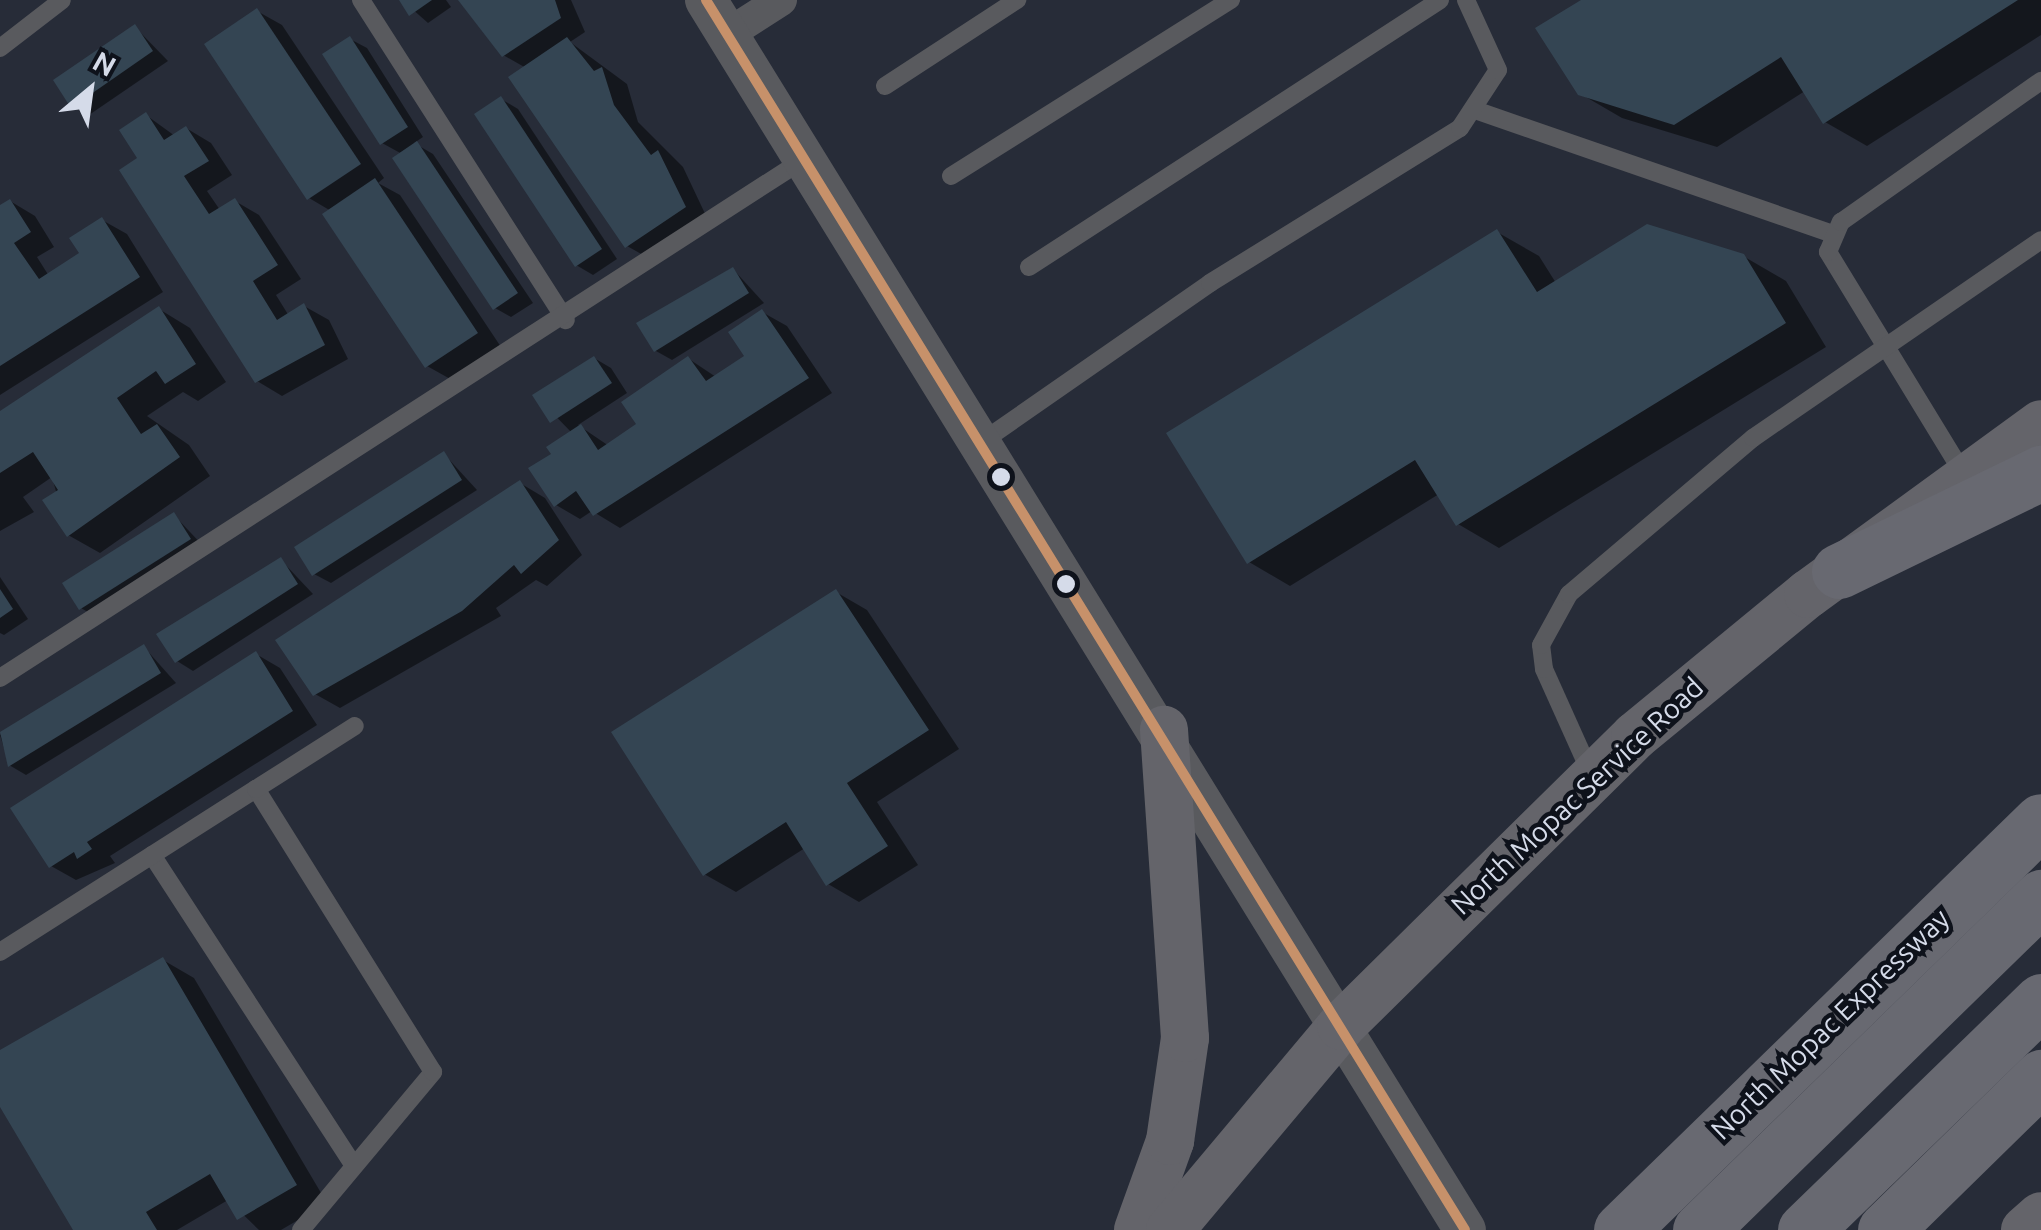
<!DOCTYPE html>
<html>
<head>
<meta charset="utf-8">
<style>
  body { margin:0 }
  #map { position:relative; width:2041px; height:1230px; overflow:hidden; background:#272c38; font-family:Ubuntu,sans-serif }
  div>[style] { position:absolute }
  .shadow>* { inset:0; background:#0007 }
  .building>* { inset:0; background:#344553 }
  .service>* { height:18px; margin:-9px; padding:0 9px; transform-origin:9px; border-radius:9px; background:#595a5e }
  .minor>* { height:32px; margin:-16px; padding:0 16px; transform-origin:16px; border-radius:16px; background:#595a5e }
  .tertiary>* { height:42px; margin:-21px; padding:0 21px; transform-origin:21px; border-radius:21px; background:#595a5e }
  .secondary>* { height:48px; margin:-24px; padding:0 24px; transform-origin:24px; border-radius:24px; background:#64646a }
  .motorway>* { height:55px; margin:-27.5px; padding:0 27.5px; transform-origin:27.5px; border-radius:27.5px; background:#686971 }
  .bus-1>* { height:10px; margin:-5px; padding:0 5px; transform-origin:5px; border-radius:5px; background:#c7916a }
  .dots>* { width:28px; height:28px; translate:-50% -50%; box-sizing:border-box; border:5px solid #0e121b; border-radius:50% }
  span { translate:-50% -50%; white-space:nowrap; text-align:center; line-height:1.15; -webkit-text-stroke:9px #0e121b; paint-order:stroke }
  .street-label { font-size:28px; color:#d5dbe9 }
  .north { position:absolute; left:40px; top:40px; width:100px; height:100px; -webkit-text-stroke:8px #0e121b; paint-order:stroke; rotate:29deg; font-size:28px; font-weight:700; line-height:40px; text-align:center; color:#d5dbe9 }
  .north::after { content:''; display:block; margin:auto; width:35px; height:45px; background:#d5dbe9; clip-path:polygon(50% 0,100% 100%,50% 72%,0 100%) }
</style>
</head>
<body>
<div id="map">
  <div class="shadow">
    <div style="clip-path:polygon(402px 0,446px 0,451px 7px,428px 23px)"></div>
    <div style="clip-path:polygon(466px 0,571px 0,585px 32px,570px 42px,627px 84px,638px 122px,683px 167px,709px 222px,652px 260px,627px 246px,526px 68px,503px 55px)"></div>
    <div style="clip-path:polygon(1586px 0,2041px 0,2041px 35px,1867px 146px,1825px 122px,1805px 91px,1717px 147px,1622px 118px,1579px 93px)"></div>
    <div style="clip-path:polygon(257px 11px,282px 25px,384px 178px,378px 183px,400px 195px,501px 347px,452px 380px,427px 366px,331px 211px,309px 198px)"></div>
    <div style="clip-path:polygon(135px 27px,168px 61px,89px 115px,72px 106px)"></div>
    <div style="clip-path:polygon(350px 39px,367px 48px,423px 137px,414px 143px,433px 154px,533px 303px,511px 317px,495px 308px,402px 154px,382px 143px)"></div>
    <div style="clip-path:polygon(501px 99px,518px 109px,617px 259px,593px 275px,576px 265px)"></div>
    <div style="clip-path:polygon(146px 115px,175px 136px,186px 128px,211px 143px,232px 175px,207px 191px,220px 210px,235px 201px,259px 215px,301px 279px,276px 295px,289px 316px,304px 306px,329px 320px,348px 359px,282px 396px,257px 381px,140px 158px)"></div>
    <div style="clip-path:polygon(10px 201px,35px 216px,54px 247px,37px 257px,49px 276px,83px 253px,102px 220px,127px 234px,163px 292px,0 395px,0 208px)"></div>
    <div style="clip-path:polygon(1497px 232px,1539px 256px,1556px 283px,1743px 256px,1786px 281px,1826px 347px,1499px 548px,1458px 524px,1439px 494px,1290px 586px,1249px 562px)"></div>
    <div style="clip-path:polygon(732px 268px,764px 303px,672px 360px,656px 351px,639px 324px)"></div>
    <div style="clip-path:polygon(159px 309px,190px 328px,226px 382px,198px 401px,183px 392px,147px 416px,189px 445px,210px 476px,100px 553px,68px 535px,52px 477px,23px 497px,34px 512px,0 531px,0 414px)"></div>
    <div style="clip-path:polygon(762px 312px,787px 326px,832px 393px,620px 528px,592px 511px,580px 519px,556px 505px,554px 455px,572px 433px,536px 396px,594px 358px,611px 368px,627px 393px,578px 425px,609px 446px,640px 425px,689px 359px,716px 377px,747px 357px)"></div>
    <div style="clip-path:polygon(444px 454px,477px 490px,331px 583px,314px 574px)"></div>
    <div style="clip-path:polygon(520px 483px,545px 498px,582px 555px,547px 586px,536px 580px,496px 608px,501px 616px,340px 708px,315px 694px)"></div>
    <div style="clip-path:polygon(174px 515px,206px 549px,98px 618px,81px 608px)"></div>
    <div style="clip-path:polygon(281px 560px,313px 594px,193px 671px,177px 661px)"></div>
    <div style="clip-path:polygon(0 577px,28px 619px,4px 635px,0 633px)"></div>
    <div style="clip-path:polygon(836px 592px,867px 610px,959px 749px,877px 802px,918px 865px,859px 902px,828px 884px,805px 848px,736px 892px,704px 874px)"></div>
    <div style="clip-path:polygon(144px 647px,176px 683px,26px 775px,9px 765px,0 735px)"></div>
    <div style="clip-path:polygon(256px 654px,280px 668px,317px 725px,110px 856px,115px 863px,76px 880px,51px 866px)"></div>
    <div style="clip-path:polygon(163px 960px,194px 978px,327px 1203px,281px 1230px,259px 1230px,228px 1200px,177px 1230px,76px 1230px,0 1102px,0 1053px)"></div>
  </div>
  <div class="building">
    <div style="clip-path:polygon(399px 0,432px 0,409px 16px)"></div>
    <div style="clip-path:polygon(458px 0,555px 0,561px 18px,502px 57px)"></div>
    <div style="clip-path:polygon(1581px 0,2018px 0,1823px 124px,1781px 57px,1674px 125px,1578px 95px,1535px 28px)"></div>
    <div style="clip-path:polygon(257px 8px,361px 164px,307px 200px,204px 44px)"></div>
    <div style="clip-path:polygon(135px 24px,153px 51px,71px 108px,53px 80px)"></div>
    <div style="clip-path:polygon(350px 36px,408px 127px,380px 145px,322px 54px)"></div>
    <div style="clip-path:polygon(567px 37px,594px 71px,602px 67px,614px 105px,651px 155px,658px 150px,686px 207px,625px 248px,508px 77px)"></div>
    <div style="clip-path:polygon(501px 96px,602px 249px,575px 267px,474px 114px)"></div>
    <div style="clip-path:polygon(146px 112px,164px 140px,186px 126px,209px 161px,184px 176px,209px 214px,235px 198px,278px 265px,253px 281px,277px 320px,304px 303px,325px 345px,255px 383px,119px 170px,137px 158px,119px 130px)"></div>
    <div style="clip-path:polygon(417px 141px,518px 293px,493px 310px,392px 158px)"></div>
    <div style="clip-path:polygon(375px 178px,478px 333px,425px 368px,322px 214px)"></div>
    <div style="clip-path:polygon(10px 199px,31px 232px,14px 243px,39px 279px,79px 253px,69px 238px,102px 217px,140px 277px,0 366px,0 205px)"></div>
    <div style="clip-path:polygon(1647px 224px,1744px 254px,1786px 323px,1456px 526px,1415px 460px,1247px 564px,1166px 433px,1497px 229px,1537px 292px)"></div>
    <div style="clip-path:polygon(733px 267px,749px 293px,654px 352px,636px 323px)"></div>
    <div style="clip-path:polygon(159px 306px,196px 364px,165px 384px,156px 371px,117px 398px,141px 434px,157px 424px,180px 457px,67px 537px,42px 500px,58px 490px,33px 452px,0 473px,0 411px)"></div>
    <div style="clip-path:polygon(762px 309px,809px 378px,593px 516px,576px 491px,554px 507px,528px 468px,551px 454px,546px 447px,581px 424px,598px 450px,636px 424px,621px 402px,688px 356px,706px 381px,744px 356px,728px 332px)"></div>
    <div style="clip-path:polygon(594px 356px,612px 383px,550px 423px,532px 395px)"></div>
    <div style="clip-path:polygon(444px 451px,462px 480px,312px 576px,294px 547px)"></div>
    <div style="clip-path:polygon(520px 480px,559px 540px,521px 574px,514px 565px,462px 611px,313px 696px,275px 640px)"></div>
    <div style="clip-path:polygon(174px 512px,191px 539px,79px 610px,62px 583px)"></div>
    <div style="clip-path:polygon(281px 557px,298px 584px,175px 663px,156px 634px)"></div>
    <div style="clip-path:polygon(0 589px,13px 609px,0 618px)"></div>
    <div style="clip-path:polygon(836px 589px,929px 730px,847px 783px,888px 846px,826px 886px,786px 822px,703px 876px,611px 732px)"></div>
    <div style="clip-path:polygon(144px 644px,161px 673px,8px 767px,0 732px)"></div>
    <div style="clip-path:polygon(256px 651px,293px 711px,87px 842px,92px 849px,77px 859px,74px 852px,49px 868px,10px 808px)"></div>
    <div style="clip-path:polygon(163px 957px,297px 1185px,237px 1220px,210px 1174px,146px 1212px,157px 1230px,73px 1230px,0 1107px,0 1050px)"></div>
  </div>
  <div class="service">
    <div style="left:361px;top:0;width:380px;rotate:57.4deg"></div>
    <div style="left:0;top:48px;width:78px;rotate:-37.7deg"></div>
    <div style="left:885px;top:86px;width:158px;rotate:-33.1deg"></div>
    <div style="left:1475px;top:110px;width:381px;rotate:19.1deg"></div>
    <div style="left:951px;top:176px;width:331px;rotate:-32.2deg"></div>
    <div style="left:1029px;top:267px;width:490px;rotate:-33deg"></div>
    <div style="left:983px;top:441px;width:277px;rotate:-34.8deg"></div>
    <div style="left:1210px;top:283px;width:294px;rotate:-31.8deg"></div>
    <div style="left:1460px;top:128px;width:69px;rotate:-56.8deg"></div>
    <div style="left:1498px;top:70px;width:77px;rotate:-114.6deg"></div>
    <div style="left:1966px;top:478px;width:265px;rotate:-121.4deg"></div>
    <div style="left:1828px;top:252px;width:33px;rotate:-67deg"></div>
    <div style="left:1841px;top:222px;width:245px;rotate:-35.2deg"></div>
    <div style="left:0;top:678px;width:959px;rotate:-32.83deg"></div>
    <div style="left:1592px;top:776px;width:117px;rotate:-114.2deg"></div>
    <div style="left:1544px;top:669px;width:24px;rotate:-97deg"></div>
    <div style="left:1541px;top:645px;width:58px;rotate:-61.2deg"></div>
    <div style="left:1569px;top:594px;width:241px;rotate:-40.3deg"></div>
    <div style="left:1753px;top:438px;width:349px;rotate:-34.5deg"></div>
    <div style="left:152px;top:855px;width:369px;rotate:57deg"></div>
    <div style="left:0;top:952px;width:303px;rotate:-32.5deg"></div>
    <div style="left:301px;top:1230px;width:206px;rotate:-50.1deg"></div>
    <div style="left:433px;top:1072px;width:334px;rotate:-122deg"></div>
    <div style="left:256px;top:789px;width:117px;rotate:-32.5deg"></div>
  </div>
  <div class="minor">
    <div style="left:728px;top:34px;width:63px;rotate:-32.7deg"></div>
  </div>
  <div class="tertiary">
    <div style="left:706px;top:0;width:1445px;rotate:58.32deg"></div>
  </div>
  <div class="secondary">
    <div style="left:1138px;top:1230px;width:95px;rotate:-70.2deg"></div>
    <div style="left:1170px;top:1141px;width:104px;rotate:-81.7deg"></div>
    <div style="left:1185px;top:1038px;width:309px;rotate:-93.9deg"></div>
    <div style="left:1170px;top:1230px;width:266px;rotate:-50deg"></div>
    <div style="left:1341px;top:1026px;width:413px;rotate:-44.6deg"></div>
    <div style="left:1635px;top:736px;width:224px;rotate:-39.4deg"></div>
    <div style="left:1808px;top:594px;width:288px;rotate:-36.1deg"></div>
    <div style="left:2025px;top:1230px;width:21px;rotate:-41deg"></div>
  </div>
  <div class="motorway">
    <div style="left:1839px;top:571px;width:225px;rotate:-25.9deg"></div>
    <div style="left:1621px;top:1230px;width:586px;rotate:-44.24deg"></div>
    <div style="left:1700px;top:1230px;width:477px;rotate:-44.3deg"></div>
    <div style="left:1805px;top:1230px;width:329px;rotate:-44.1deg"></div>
    <div style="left:1885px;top:1230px;width:219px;rotate:-44.4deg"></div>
  </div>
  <div class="bus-1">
    <div style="left:706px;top:0;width:1445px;rotate:58.32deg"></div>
  </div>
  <div class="dots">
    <div style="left:1001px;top:477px;background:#d5dbe9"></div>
    <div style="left:1066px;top:584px;background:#d5dbe9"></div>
  </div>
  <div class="street-label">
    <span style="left:1577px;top:796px;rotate:-43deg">North Mopac Service Road</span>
    <span style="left:1830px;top:1024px;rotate:-44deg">North Mopac Expressway</span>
  </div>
  <div class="north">N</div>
</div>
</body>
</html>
